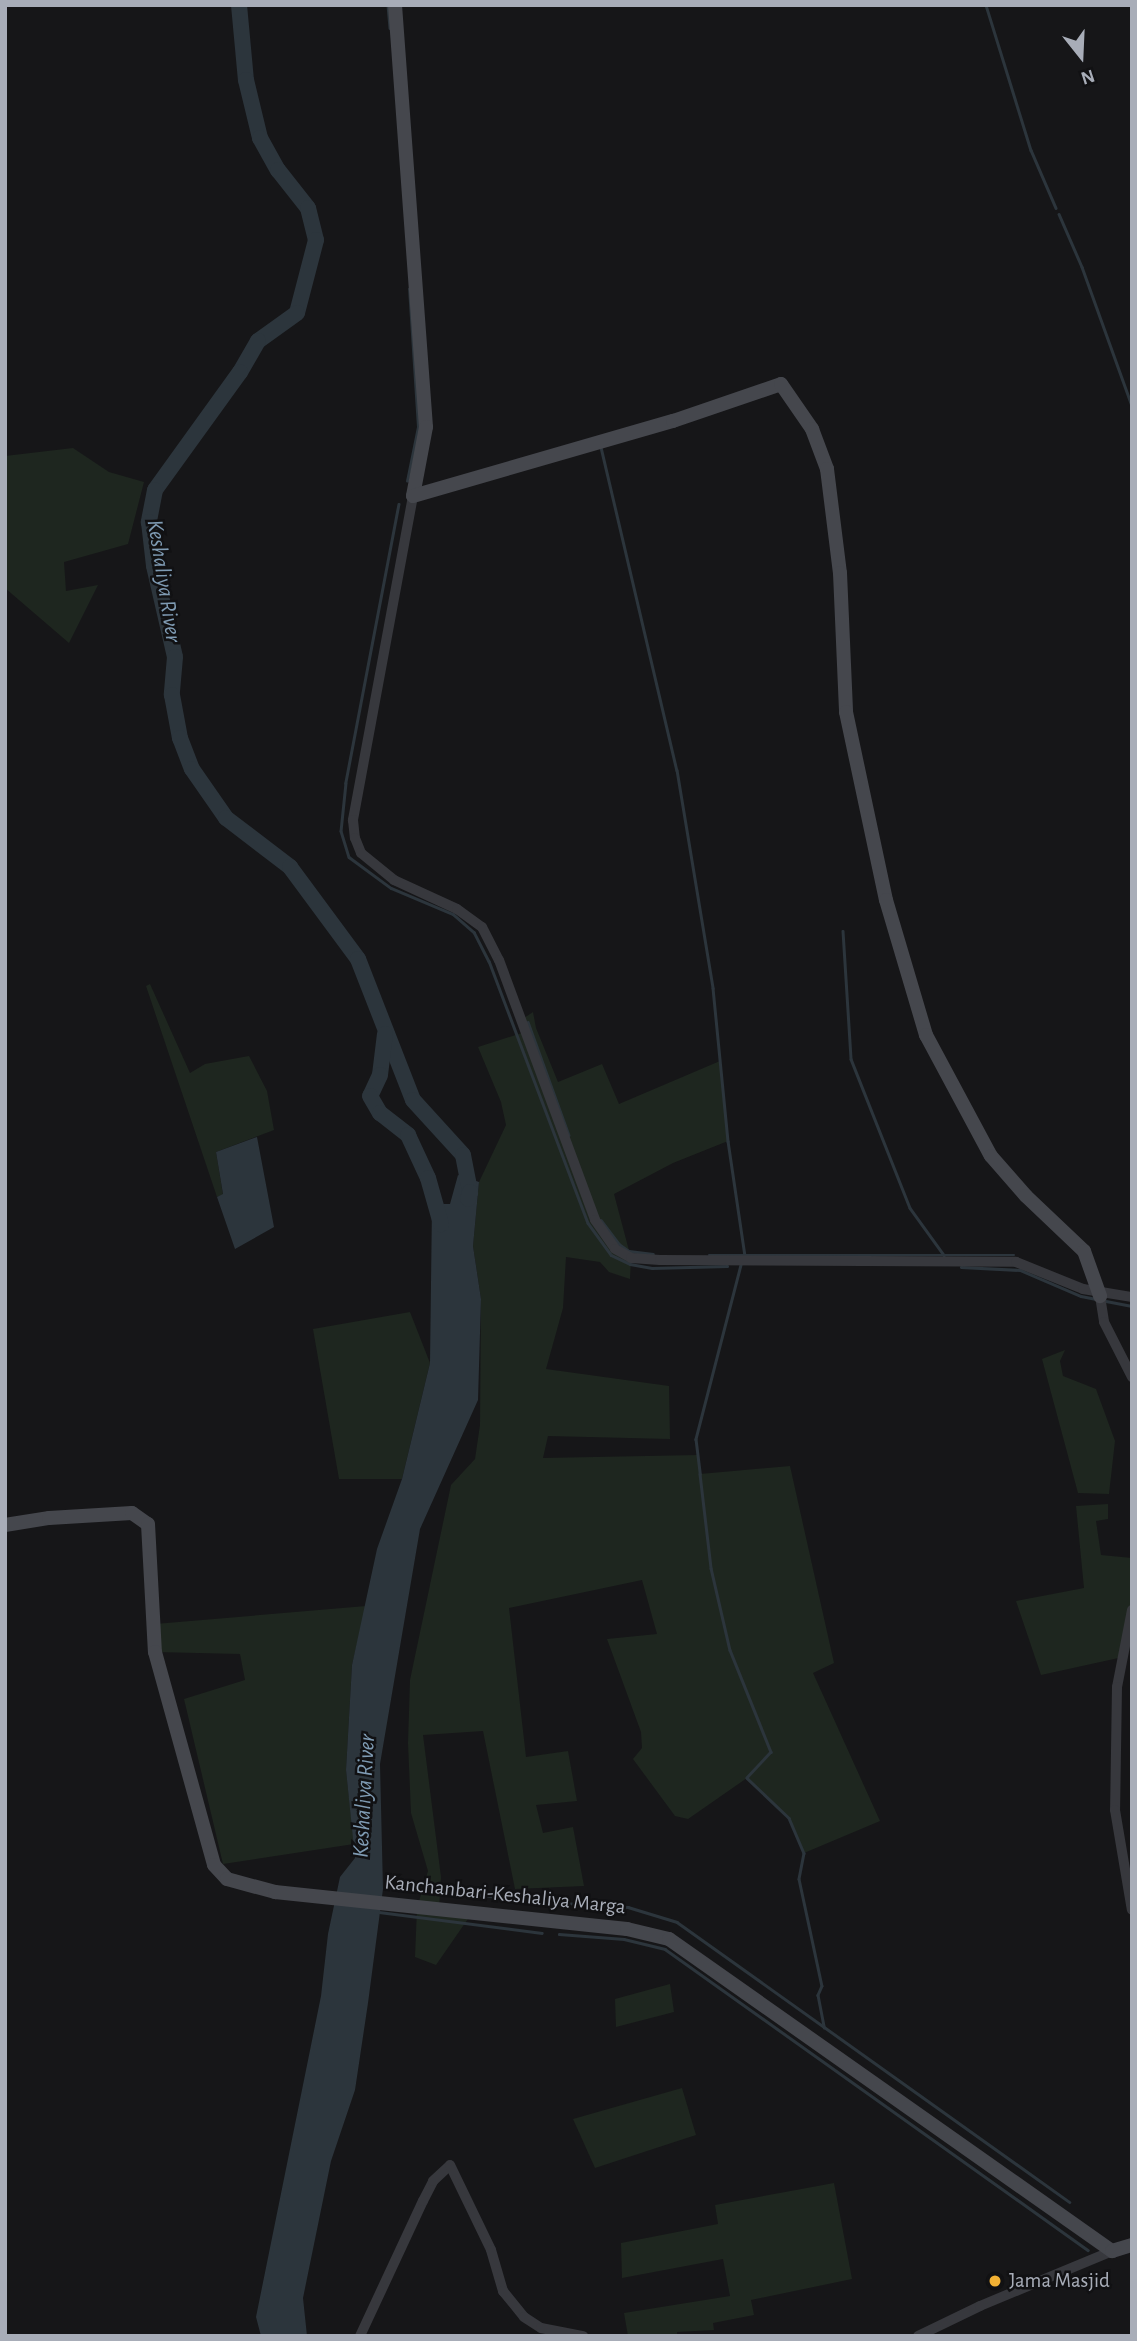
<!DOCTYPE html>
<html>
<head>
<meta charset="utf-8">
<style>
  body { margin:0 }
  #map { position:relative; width:1137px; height:2341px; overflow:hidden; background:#161618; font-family:"Alegreya Sans",sans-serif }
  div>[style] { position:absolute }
  .green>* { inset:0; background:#1e261f }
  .water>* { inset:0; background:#2c353c }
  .stream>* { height:2.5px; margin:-1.25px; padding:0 1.25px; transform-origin:1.25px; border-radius:1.25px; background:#2c353c }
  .river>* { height:16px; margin:-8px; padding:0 8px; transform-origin:8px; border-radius:8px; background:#2c353c }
  .street>* { height:10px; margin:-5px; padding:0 5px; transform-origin:5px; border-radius:5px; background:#37383d }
  .secondary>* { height:14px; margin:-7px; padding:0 7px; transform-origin:7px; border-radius:7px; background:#45474d }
  .dots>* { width:19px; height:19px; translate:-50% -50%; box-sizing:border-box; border:4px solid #111113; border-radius:50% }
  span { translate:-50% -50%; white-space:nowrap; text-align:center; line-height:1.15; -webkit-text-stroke:5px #111113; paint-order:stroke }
  .street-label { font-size:21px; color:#a8adb8 }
  .poi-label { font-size:21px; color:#a8adb8 }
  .left { translate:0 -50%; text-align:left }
  .water-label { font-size:23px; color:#7f9bb3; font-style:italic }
  .frame { position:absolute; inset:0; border:7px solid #a8adb8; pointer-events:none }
  .north { position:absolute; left:1046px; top:21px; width:70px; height:70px; -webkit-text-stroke:5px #111113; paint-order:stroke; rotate:162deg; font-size:19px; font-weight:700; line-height:28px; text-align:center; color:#a8adb8 }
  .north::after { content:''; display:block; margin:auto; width:24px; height:32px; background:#a8adb8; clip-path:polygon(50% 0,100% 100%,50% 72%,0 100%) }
</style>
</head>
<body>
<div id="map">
  <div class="green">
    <div style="clip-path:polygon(73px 448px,109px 472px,144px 482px,128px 544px,64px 562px,66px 591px,98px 585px,69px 643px,5px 588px,5px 456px)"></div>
    <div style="clip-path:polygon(150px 984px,190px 1073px,205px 1064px,249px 1056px,267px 1091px,274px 1130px,216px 1152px,223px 1195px,217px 1197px,146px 986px)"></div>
    <div style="clip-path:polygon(533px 1012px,536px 1028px,558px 1082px,602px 1064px,619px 1104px,720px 1061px,728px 1141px,673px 1163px,614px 1194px,631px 1258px,630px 1279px,609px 1272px,600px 1262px,566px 1257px,563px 1308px,546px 1369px,669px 1386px,670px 1439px,548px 1436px,543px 1458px,698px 1455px,700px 1474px,790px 1466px,834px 1663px,813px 1673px,880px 1821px,804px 1853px,789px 1818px,747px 1778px,688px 1819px,675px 1816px,633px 1759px,642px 1748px,641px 1732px,607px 1639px,657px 1634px,642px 1580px,509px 1608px,526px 1757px,568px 1751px,577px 1801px,536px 1805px,543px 1833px,573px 1827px,584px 1886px,515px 1889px,483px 1731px,423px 1735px,441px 1877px,439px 1910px,472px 1913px,436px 1965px,415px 1957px,417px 1908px,428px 1871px,411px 1813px,408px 1743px,410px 1680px,451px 1485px,475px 1459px,480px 1425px,481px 1299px,473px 1246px,479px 1182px,506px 1125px,501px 1102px,478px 1047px,525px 1032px,521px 1020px)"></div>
    <div style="clip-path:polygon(410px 1312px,430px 1363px,402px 1479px,339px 1479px,313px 1329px)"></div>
    <div style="clip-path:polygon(1065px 1350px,1060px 1361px,1063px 1376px,1096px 1389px,1115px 1441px,1109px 1494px,1078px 1493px,1042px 1359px)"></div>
    <div style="clip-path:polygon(1108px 1504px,1108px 1519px,1096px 1521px,1101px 1555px,1132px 1558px,1132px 1610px,1123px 1657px,1041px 1675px,1016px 1601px,1084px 1588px,1076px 1506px)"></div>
    <div style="clip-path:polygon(366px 1606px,352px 1665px,346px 1770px,354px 1844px,223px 1864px,184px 1699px,245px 1680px,240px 1654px,155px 1652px,155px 1624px)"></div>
    <div style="clip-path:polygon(670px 1984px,674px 2012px,616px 2027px,615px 1999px)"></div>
    <div style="clip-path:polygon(682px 2088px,696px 2135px,595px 2168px,573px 2119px)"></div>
    <div style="clip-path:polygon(834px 2183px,852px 2279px,751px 2300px,754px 2315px,713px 2323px,714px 2330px,677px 2332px,677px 2336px,628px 2336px,624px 2313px,730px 2296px,723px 2259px,622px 2278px,621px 2243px,718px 2224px,715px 2205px)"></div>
  </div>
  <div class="water">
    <div style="clip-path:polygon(257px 1137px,274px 1227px,235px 1249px,217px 1197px,223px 1194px,216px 1152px)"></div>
    <div style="clip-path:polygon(458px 1175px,479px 1182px,473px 1246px,481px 1299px,478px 1400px,420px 1529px,380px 1764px,383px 1889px,368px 2003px,355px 2090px,331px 2161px,303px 2298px,307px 2336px,261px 2336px,256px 2317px,321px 1996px,328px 1934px,340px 1877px,355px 1858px,346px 1770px,352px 1665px,377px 1549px,402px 1479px,430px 1363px,432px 1204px,450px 1204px)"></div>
  </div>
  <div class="stream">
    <div style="left:388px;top:5px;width:23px;rotate:85deg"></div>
    <div style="left:986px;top:5px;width:152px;rotate:72.8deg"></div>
    <div style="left:1031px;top:150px;width:63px;rotate:66.7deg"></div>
    <div style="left:1059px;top:214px;width:58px;rotate:66.5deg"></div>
    <div style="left:1082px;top:267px;width:148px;rotate:70.2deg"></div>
    <div style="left:601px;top:447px;width:332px;rotate:76.8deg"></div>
    <div style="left:677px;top:770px;width:221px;rotate:80.6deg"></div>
    <div style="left:713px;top:988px;width:154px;rotate:84.4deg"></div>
    <div style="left:728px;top:1141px;width:116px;rotate:81.6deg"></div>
    <div style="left:407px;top:481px;width:55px;rotate:-78.5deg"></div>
    <div style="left:418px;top:427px;width:138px;rotate:-93.7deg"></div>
    <div style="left:399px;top:504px;width:284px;rotate:100.8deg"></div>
    <div style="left:346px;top:783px;width:48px;rotate:95.9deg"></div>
    <div style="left:341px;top:831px;width:27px;rotate:73deg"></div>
    <div style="left:349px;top:857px;width:52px;rotate:36.4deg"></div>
    <div style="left:391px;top:888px;width:67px;rotate:22.8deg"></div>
    <div style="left:453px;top:914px;width:28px;rotate:41deg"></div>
    <div style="left:474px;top:932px;width:33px;rotate:63deg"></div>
    <div style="left:489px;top:961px;width:280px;rotate:69.3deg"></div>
    <div style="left:588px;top:1223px;width:39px;rotate:54deg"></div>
    <div style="left:611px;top:1255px;width:21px;rotate:25deg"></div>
    <div style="left:630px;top:1264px;width:22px;rotate:10deg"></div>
    <div style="left:652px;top:1268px;width:75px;rotate:-1.5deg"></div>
    <div style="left:843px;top:931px;width:128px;rotate:86.4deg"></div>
    <div style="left:851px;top:1059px;width:160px;rotate:68.4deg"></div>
    <div style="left:910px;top:1208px;width:58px;rotate:54.1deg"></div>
    <div style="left:528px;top:1022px;width:120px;rotate:70.1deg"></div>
    <div style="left:601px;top:1220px;width:30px;rotate:53deg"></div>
    <div style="left:619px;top:1244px;width:12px;rotate:35deg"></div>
    <div style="left:629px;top:1251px;width:24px;rotate:7deg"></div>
    <div style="left:709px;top:1255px;width:305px"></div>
    <div style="left:741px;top:1265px;width:180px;rotate:104.5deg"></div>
    <div style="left:696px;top:1439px;width:35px;rotate:83deg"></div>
    <div style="left:700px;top:1474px;width:95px;rotate:83.3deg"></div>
    <div style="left:711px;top:1568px;width:84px;rotate:77deg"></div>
    <div style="left:730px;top:1650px;width:110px;rotate:68.1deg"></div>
    <div style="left:771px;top:1752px;width:35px;rotate:133deg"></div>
    <div style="left:747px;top:1778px;width:58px;rotate:43.6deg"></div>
    <div style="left:789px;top:1818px;width:38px;rotate:67deg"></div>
    <div style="left:804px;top:1853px;width:26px;rotate:101deg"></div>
    <div style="left:799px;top:1879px;width:109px;rotate:77.9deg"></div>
    <div style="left:822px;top:1986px;width:10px;rotate:114deg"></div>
    <div style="left:818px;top:1995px;width:33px;rotate:79deg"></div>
    <div style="left:961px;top:1267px;width:59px;rotate:2.9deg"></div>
    <div style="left:1020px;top:1270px;width:66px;rotate:23.1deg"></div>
    <div style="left:1081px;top:1296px;width:15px;rotate:11deg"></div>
    <div style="left:1106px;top:1301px;width:26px;rotate:11deg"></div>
    <div style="left:433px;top:1889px;width:99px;rotate:7deg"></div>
    <div style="left:546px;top:1902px;width:82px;rotate:3.5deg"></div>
    <div style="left:628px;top:1907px;width:51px;rotate:17deg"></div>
    <div style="left:677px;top:1922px;width:482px;rotate:35.5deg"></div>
    <div style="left:379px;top:1912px;width:164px;rotate:7.3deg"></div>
    <div style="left:559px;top:1934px;width:65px;rotate:4.4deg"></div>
    <div style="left:624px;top:1939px;width:42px;rotate:13.7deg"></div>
    <div style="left:665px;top:1949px;width:519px;rotate:35.44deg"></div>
  </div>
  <div class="river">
    <div style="left:239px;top:5px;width:75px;rotate:84.7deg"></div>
    <div style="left:246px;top:80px;width:60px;rotate:76.4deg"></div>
    <div style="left:260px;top:138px;width:37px;rotate:61deg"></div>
    <div style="left:278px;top:170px;width:48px;rotate:51.7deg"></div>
    <div style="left:308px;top:208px;width:33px;rotate:76deg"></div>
    <div style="left:316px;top:240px;width:75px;rotate:104.6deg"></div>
    <div style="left:297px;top:313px;width:48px;rotate:144.3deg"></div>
    <div style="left:258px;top:341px;width:36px;rotate:120deg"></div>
    <div style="left:240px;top:372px;width:145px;rotate:125.8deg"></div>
    <div style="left:155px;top:490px;width:33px;rotate:101deg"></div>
    <div style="left:149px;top:522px;width:44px;rotate:83.5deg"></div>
    <div style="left:154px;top:566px;width:93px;rotate:77deg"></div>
    <div style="left:175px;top:657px;width:38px;rotate:95deg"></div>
    <div style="left:172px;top:695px;width:44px;rotate:79.5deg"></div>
    <div style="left:180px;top:738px;width:33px;rotate:69deg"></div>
    <div style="left:192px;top:769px;width:60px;rotate:55.2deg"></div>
    <div style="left:226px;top:818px;width:81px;rotate:37.4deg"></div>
    <div style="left:290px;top:867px;width:114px;rotate:53.5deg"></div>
    <div style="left:358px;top:959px;width:151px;rotate:68.7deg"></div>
    <div style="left:413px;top:1100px;width:74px;rotate:47.7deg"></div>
    <div style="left:463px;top:1155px;width:38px;rotate:79deg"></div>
    <div style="left:470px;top:1192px;width:7px;rotate:106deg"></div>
    <div style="left:385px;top:1034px;width:41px;rotate:97deg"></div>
    <div style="left:380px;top:1075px;width:23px;rotate:115deg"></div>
    <div style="left:370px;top:1096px;width:20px;rotate:60deg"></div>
    <div style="left:380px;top:1113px;width:36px;rotate:38deg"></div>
    <div style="left:408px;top:1135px;width:47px;rotate:65.1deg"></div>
    <div style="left:428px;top:1178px;width:48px;rotate:74.2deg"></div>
  </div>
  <div class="street">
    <div style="left:413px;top:496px;width:330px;rotate:100.5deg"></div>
    <div style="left:353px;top:820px;width:18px;rotate:84deg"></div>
    <div style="left:355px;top:838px;width:16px;rotate:68deg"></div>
    <div style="left:361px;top:853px;width:43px;rotate:39.3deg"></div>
    <div style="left:394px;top:880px;width:69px;rotate:24.7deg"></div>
    <div style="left:457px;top:909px;width:31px;rotate:36deg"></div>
    <div style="left:482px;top:927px;width:37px;rotate:63deg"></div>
    <div style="left:499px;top:960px;width:277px;rotate:69.7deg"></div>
    <div style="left:595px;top:1220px;width:35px;rotate:55deg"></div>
    <div style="left:615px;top:1249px;width:18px;rotate:29deg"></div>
    <div style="left:631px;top:1258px;width:29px;rotate:4deg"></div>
    <div style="left:660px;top:1260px;width:356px;rotate:0.3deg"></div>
    <div style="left:1016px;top:1262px;width:72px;rotate:21.9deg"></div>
    <div style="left:1083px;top:1289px;width:50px;rotate:9.3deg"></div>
    <div style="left:1100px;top:1296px;width:26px;rotate:81deg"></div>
    <div style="left:1104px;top:1322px;width:62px;rotate:63deg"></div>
    <div style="left:1132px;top:1610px;width:78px;rotate:101deg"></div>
    <div style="left:1117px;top:1687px;width:123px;rotate:90.9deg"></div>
    <div style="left:1115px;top:1810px;width:101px;rotate:80.4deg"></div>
    <div style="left:360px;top:2336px;width:149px;rotate:-65deg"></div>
    <div style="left:423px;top:2201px;width:22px;rotate:-63deg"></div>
    <div style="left:433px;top:2181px;width:23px;rotate:-43deg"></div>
    <div style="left:450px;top:2165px;width:94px;rotate:64.2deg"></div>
    <div style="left:491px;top:2250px;width:43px;rotate:73.7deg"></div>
    <div style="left:503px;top:2291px;width:33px;rotate:51deg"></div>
    <div style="left:524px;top:2317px;width:20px;rotate:33deg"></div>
    <div style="left:541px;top:2328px;width:43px;rotate:10.8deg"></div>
    <div style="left:918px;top:2336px;width:69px;rotate:-25.8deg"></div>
    <div style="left:980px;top:2306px;width:143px;rotate:-22.6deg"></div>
  </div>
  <div class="secondary">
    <div style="left:395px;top:5px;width:423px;rotate:85.8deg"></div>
    <div style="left:426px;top:427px;width:70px;rotate:100.7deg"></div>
    <div style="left:413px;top:496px;width:271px;rotate:-16.1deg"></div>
    <div style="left:673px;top:421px;width:114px;rotate:-18.9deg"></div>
    <div style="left:781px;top:384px;width:55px;rotate:55.4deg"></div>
    <div style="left:812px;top:429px;width:43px;rotate:69.4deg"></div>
    <div style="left:827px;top:469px;width:105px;rotate:82.9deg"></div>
    <div style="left:840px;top:573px;width:139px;rotate:87.5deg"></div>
    <div style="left:846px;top:712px;width:192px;rotate:78deg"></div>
    <div style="left:886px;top:900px;width:141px;rotate:73.5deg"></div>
    <div style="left:926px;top:1035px;width:137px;rotate:61.8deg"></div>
    <div style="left:991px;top:1156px;width:53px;rotate:48.8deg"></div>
    <div style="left:1026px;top:1196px;width:80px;rotate:43.5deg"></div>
    <div style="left:1084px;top:1251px;width:48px;rotate:70.4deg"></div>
    <div style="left:5px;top:1525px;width:45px;rotate:-9deg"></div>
    <div style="left:49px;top:1518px;width:83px;rotate:-3.4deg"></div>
    <div style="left:132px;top:1513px;width:19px;rotate:35deg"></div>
    <div style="left:148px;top:1524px;width:128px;rotate:86.9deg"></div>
    <div style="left:155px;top:1652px;width:221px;rotate:74.5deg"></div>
    <div style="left:214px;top:1865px;width:19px;rotate:47deg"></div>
    <div style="left:227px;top:1879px;width:50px;rotate:15.2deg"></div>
    <div style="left:275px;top:1892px;width:354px;rotate:6deg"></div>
    <div style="left:627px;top:1929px;width:43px;rotate:13.4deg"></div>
    <div style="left:669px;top:1939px;width:542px;rotate:35.16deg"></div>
    <div style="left:1112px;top:2251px;width:21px;rotate:-17deg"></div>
  </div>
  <div class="dots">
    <div style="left:995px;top:2281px;background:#f2b134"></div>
  </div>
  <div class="street-label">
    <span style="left:505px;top:1895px;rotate:6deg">Kanchanbari-Keshaliya Marga</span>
  </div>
  <div class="poi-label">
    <span class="left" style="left:1009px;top:2281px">Jama Masjid</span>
  </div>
  <div class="water-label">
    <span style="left:163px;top:581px;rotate:81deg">Keshaliya River</span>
    <span style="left:365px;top:1796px;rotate:-87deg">Keshaliya River</span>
  </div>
  <div class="frame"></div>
  <div class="north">N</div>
</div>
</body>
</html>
